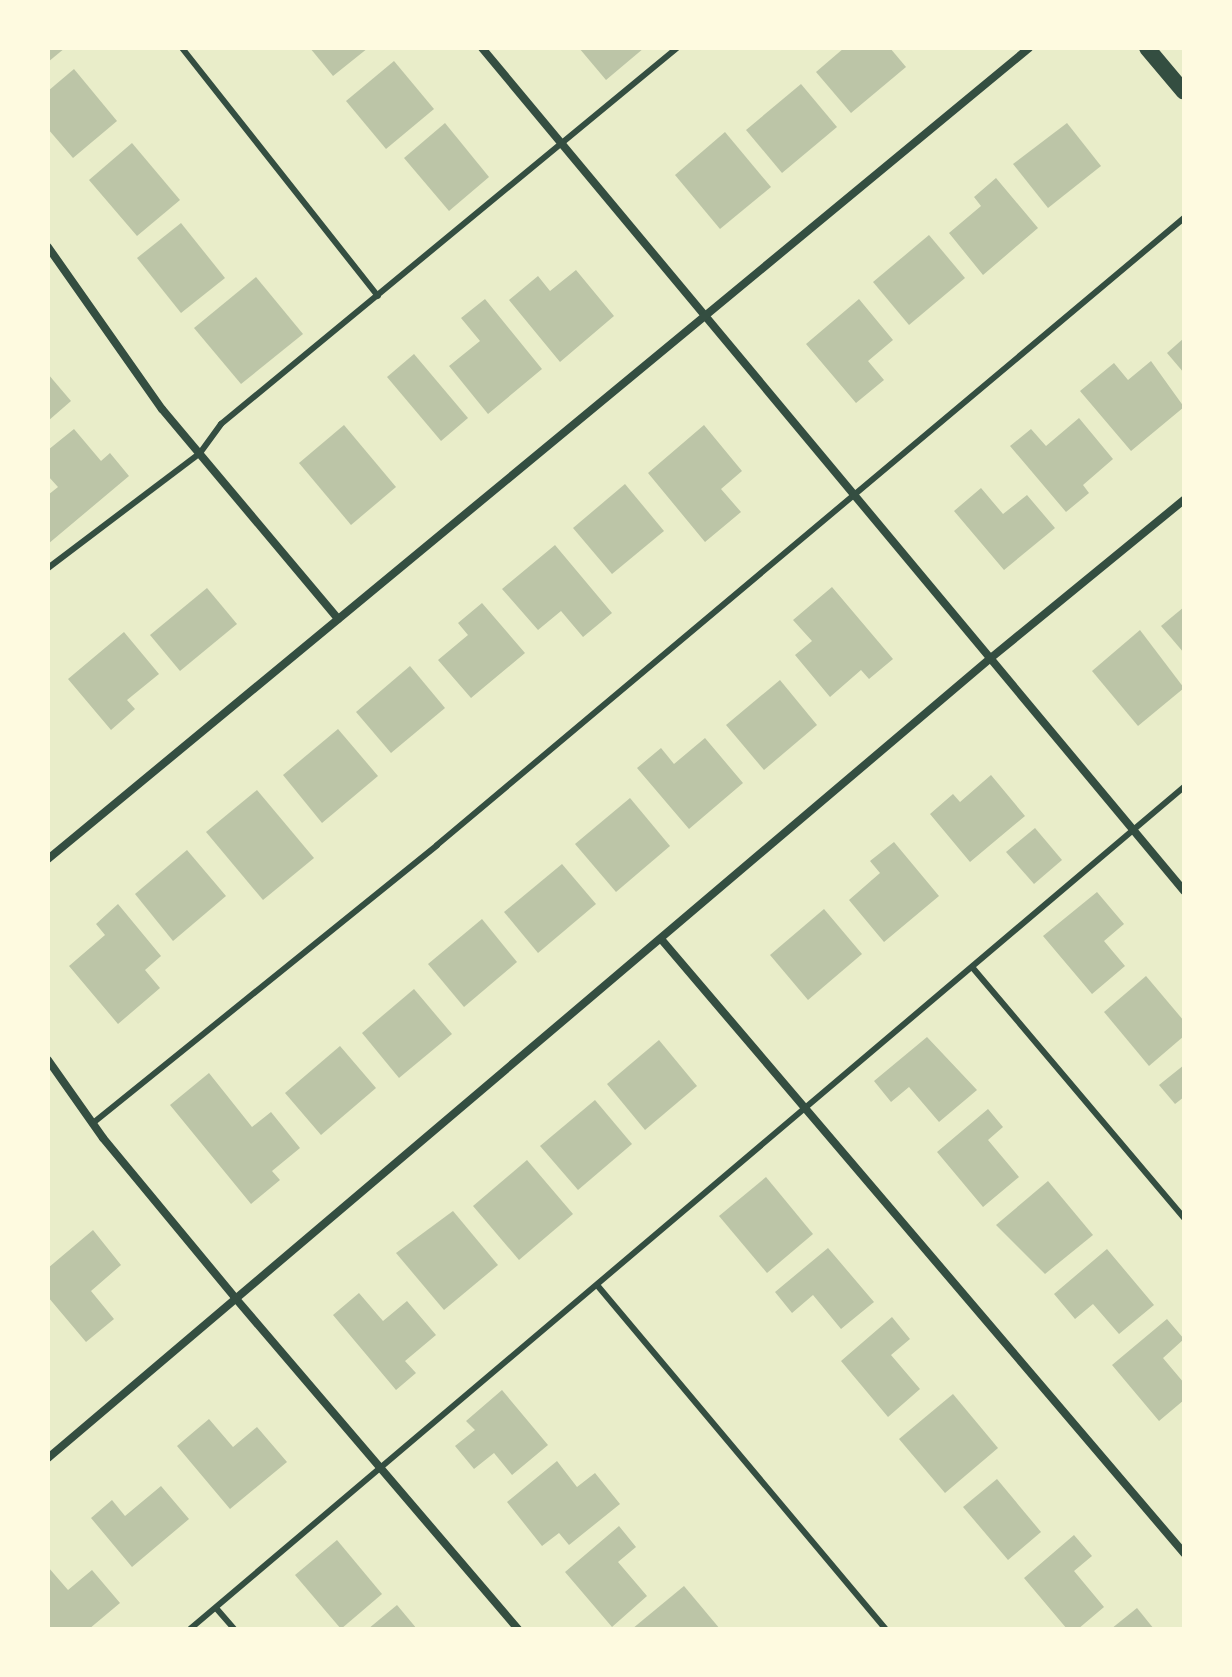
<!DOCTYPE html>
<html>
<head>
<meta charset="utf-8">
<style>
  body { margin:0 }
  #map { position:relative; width:1232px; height:1677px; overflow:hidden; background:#e9edc9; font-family:Bitter,serif }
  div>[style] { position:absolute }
  .building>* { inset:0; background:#bcc5a7 }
  .service>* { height:6px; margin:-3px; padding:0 3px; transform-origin:3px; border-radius:3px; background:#344e41 }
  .minor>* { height:8px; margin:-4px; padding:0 4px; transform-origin:4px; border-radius:4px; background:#344e41 }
  .secondary>* { height:16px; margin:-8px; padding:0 8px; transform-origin:8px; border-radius:8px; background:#344e41 }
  span { translate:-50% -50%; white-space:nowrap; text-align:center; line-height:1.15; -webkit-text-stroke:8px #fefae0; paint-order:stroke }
  .frame { position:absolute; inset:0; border:50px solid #fefae0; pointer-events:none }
</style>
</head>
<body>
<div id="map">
  <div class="building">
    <div style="clip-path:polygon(48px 48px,65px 48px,48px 62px)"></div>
    <div style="clip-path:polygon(310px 48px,368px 48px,333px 76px)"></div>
    <div style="clip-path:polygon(579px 48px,644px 48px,606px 80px)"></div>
    <div style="clip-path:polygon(844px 48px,890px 48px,906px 67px,851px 113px,816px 72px)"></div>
    <div style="clip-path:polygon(394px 61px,434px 109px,386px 149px,346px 101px)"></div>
    <div style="clip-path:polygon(74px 69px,117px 121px,73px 158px,48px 129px,48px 91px)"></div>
    <div style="clip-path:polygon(801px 84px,837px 127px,782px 173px,746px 130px)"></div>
    <div style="clip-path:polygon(445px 123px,489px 177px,449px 211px,404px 158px)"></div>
    <div style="clip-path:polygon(1067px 123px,1101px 166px,1048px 208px,1013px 164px)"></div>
    <div style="clip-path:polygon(725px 132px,771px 187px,720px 229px,675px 175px)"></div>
    <div style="clip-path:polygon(132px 143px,180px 200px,137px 236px,89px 180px)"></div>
    <div style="clip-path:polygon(996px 178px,1038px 228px,983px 275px,949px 233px,981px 206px,974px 197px)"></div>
    <div style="clip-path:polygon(181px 223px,225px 278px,181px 313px,137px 258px)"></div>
    <div style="clip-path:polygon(929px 235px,965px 278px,909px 325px,873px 282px)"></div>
    <div style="clip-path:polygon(576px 270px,614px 316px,560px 362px,509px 300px,538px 276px,550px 291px)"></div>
    <div style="clip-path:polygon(256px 277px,303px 334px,241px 384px,194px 328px)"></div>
    <div style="clip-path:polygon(485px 299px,542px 369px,488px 414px,449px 366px,480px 341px,461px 318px)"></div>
    <div style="clip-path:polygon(859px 299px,893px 340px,868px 361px,884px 380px,856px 403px,806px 344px)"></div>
    <div style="clip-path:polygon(1184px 338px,1184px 373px,1167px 353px)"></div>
    <div style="clip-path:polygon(414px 354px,468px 418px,441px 441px,387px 377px)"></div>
    <div style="clip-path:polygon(1151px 361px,1184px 407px,1131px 451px,1080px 391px,1114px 363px,1128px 380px)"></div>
    <div style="clip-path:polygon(48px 374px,71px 401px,48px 421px)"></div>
    <div style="clip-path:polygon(1079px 418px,1113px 459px,1083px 485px,1089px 493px,1066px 512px,1010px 446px,1031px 429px,1046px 446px)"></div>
    <div style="clip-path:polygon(344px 425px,396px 487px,351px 525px,299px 463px)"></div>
    <div style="clip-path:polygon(704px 425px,742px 471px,721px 489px,741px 512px,705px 542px,648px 473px)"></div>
    <div style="clip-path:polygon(74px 429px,101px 461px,110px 453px,129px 476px,48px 544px,48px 495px,58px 487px,48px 476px,48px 450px)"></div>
    <div style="clip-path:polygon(625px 484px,664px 531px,612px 574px,573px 528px)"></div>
    <div style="clip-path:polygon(981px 488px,1003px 514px,1027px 495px,1055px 528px,1004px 570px,954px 511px)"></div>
    <div style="clip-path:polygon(555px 545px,612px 613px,583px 637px,561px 611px,538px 630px,502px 589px)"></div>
    <div style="clip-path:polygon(832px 587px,893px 659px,869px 679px,861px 670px,830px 697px,795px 655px,812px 641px,793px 620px)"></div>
    <div style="clip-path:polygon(207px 588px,237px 624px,180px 671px,150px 635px)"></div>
    <div style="clip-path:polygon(482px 603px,525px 653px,471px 698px,438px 660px,468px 635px,458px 623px)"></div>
    <div style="clip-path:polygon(1184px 607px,1184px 653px,1161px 626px)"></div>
    <div style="clip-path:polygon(1140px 630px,1184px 688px,1138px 726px,1092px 671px)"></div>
    <div style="clip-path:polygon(124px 632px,159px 674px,127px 700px,135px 709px,111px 730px,68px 679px)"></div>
    <div style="clip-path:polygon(410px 666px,445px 708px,391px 753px,356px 712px)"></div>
    <div style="clip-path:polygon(780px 680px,817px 725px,764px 770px,726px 725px)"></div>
    <div style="clip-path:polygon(338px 729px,378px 776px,322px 823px,283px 775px)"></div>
    <div style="clip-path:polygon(705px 738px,743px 783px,689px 829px,637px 768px,661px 748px,674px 764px)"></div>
    <div style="clip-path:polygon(991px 775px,1025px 816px,970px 862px,930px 814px,953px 794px,960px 802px)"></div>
    <div style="clip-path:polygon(257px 790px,314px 858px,263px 900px,206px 832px)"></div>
    <div style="clip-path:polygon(630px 798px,670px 846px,616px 892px,575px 844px)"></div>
    <div style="clip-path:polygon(1035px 828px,1062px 860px,1034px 884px,1006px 852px)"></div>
    <div style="clip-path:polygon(894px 842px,939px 896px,884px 942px,849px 900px,880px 873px,870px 861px)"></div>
    <div style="clip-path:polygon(187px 850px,226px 896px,173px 941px,135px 894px)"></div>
    <div style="clip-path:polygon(562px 864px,596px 904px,538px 953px,504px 912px)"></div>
    <div style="clip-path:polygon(1097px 892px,1124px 924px,1104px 941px,1125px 966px,1092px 994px,1043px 936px)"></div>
    <div style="clip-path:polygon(118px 904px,161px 956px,145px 970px,160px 988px,118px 1024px,69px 966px,105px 935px,96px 924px)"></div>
    <div style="clip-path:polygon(824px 909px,862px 954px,808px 1000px,770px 955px)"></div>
    <div style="clip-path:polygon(482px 919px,517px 962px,464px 1007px,428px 964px)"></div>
    <div style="clip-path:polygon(1146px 976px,1184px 1021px,1184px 1036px,1149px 1066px,1104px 1012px)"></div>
    <div style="clip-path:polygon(414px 989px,452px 1034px,399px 1078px,362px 1033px)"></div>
    <div style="clip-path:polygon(927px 1037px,977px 1090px,939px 1122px,909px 1087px,891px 1102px,874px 1081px)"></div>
    <div style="clip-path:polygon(659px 1040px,697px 1086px,645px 1130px,607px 1084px)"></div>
    <div style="clip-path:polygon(340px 1046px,376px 1088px,321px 1135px,285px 1093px)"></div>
    <div style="clip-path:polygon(1184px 1065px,1184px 1097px,1175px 1104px,1159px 1085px)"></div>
    <div style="clip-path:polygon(209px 1073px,252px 1127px,271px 1112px,300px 1148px,272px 1171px,280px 1180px,251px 1204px,170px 1105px)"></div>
    <div style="clip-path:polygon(595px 1100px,632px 1144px,578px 1190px,540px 1146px)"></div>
    <div style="clip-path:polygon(988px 1109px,1003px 1127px,988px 1140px,1019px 1177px,983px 1207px,937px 1152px)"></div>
    <div style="clip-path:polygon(527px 1160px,573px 1214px,519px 1260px,473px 1206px)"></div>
    <div style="clip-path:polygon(766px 1177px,813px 1234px,767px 1273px,719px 1216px)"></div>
    <div style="clip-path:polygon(1048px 1181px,1093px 1235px,1045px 1274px,996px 1225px)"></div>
    <div style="clip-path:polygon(453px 1211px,498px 1265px,444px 1310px,396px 1253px)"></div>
    <div style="clip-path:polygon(93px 1230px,121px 1265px,91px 1291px,114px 1319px,86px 1342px,48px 1297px,48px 1268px)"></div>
    <div style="clip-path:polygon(828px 1248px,874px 1302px,841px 1329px,813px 1295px,792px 1313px,775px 1292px)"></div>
    <div style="clip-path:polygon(1107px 1249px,1154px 1305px,1119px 1334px,1093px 1304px,1075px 1319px,1054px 1294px)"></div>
    <div style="clip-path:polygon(359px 1293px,383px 1321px,407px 1301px,436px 1335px,405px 1361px,416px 1373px,396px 1390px,333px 1315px)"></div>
    <div style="clip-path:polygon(892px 1317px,910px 1339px,891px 1355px,920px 1389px,888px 1417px,841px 1361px)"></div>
    <div style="clip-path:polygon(1167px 1319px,1184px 1339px,1163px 1358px,1184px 1383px,1184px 1400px,1159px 1421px,1112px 1365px)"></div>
    <div style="clip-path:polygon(502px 1390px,548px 1445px,512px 1475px,494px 1453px,474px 1469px,455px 1446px,475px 1430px,466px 1421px)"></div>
    <div style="clip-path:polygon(953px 1394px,998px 1448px,945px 1493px,899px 1439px)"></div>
    <div style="clip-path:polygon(209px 1419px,233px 1447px,257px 1427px,287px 1462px,230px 1509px,177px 1446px)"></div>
    <div style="clip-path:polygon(557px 1461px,577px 1487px,595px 1473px,620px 1504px,569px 1545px,559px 1533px,542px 1546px,507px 1502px)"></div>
    <div style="clip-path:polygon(997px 1479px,1041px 1532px,1008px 1560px,963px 1507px)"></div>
    <div style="clip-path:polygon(161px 1486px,189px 1519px,132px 1567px,91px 1518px,112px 1500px,125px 1516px)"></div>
    <div style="clip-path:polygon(619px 1526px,636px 1547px,618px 1562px,647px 1596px,612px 1627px,565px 1572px)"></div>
    <div style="clip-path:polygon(1074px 1535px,1092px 1556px,1074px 1571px,1104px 1607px,1078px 1629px,1067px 1629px,1024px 1578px)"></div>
    <div style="clip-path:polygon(337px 1540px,382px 1594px,341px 1629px,295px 1575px)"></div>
    <div style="clip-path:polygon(48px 1567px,68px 1590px,92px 1570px,120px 1603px,89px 1629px,48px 1629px)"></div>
    <div style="clip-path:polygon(684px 1586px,720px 1629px,632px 1629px)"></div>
    <div style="clip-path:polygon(397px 1605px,417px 1629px,368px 1629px)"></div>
    <div style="clip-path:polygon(1137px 1608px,1154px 1629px,1111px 1629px)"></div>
  </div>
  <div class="service">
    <div style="left:182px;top:48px;width:316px;rotate:51.7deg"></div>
    <div style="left:48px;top:568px;width:191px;rotate:-37.1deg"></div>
    <div style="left:200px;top:453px;width:36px;rotate:-54deg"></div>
    <div style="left:221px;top:424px;width:591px;rotate:-39.51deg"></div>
    <div style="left:972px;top:967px;width:329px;rotate:49.8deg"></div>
    <div style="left:93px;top:1123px;width:442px;rotate:-38.9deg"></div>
    <div style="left:437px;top:845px;width:975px;rotate:-40.01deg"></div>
    <div style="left:597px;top:1285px;width:449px;rotate:50deg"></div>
    <div style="left:216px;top:1608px;width:28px;rotate:49deg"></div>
    <div style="left:190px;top:1629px;width:1303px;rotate:-40.27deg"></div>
  </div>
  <div class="minor">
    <div style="left:482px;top:48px;width:1097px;rotate:50.21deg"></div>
    <div style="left:48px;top:247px;width:198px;rotate:54.9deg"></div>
    <div style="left:162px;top:409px;width:274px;rotate:50deg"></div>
    <div style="left:48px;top:859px;width:1273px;rotate:-39.58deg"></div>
    <div style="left:661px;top:939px;width:807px;rotate:49.58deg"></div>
    <div style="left:48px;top:1060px;width:95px;rotate:54.8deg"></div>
    <div style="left:103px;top:1138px;width:210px;rotate:50.4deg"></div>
    <div style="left:237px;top:1300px;width:433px;rotate:49.5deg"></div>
    <div style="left:48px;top:1458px;width:1238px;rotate:-40.32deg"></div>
    <div style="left:992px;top:657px;width:248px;rotate:-39.3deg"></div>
  </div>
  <div class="secondary">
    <div style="left:1147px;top:48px;width:57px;rotate:49.9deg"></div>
  </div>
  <div class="frame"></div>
</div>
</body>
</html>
